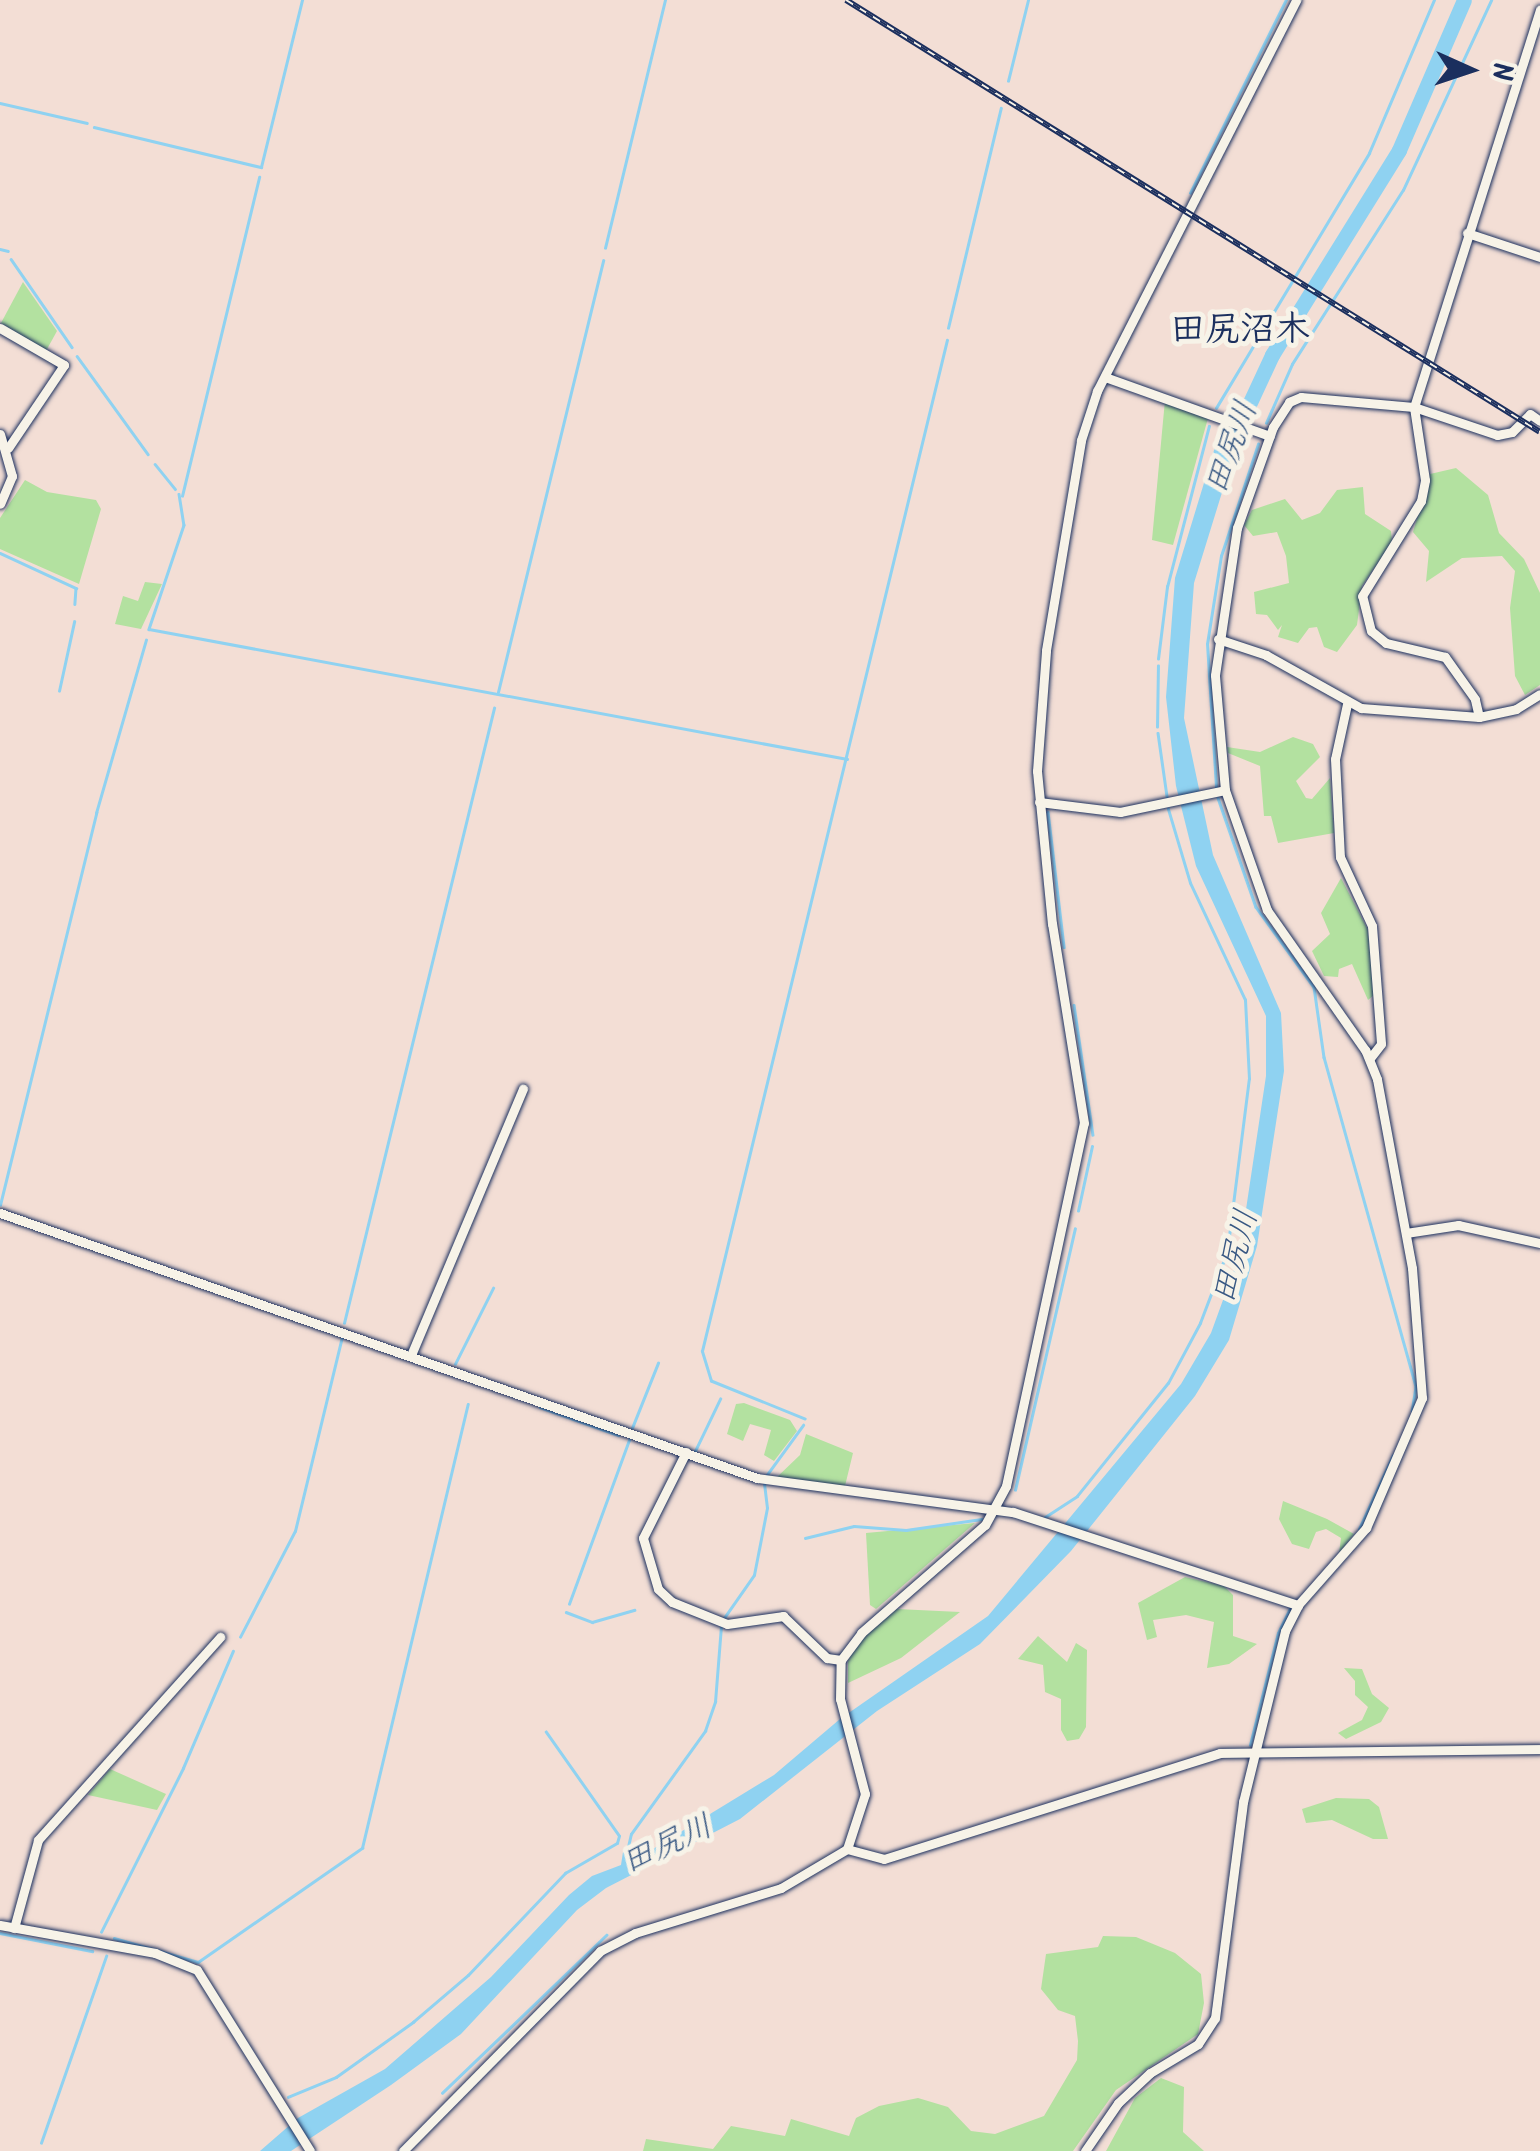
<!DOCTYPE html>
<html>
<head>
<meta charset="utf-8">
<style>
  body { margin:0 }
  #map { position:relative; width:1540px; height:2151px; overflow:hidden; background:#f3ded5; font-family:Kalam,"Klee One",sans-serif }
  div>[style] { position:absolute }
  .green>* { inset:0; background:#b3e1a0 }
  .water>* { inset:0; background:#8fd2f1 }
  .stream>* { height:2.5px; margin:-1.25px; padding:0 1.25px; transform-origin:1.25px; border-radius:1.25px; background:#8fd2f1 }
  .river>* { height:15px; margin:-7.5px; padding:0 7.5px; transform-origin:7.5px; border-radius:7.5px; background:#8fd2f1 }
  .roads { filter:drop-shadow(0 0 2px #1b2f5e) drop-shadow(0 0 2px #1b2f5e) }
  .minor>* { height:9px; margin:-4.5px; padding:0 4.5px; transform-origin:4.5px; border-radius:4.5px; background:#f7f3e8 }
  .rail>* { height:6px; margin-top:-3px; transform-origin:0; background:repeating-linear-gradient(90deg,#f7f3e8 0 8px,#1b2f5e 0 16px); box-sizing:border-box; border-block:2px solid #1b2f5e }
  span { translate:-50% -50%; white-space:nowrap; text-align:center; line-height:1.15; -webkit-text-stroke:10px #f7f3e8; paint-order:stroke }
  .water-label { font-size:32px; color:#385883; font-style:italic }
  .quarter-label { font-size:35px; color:#1b2f5e; font-weight:700 }
  .north { position:absolute; left:1420px; top:20px; width:100px; height:100px; -webkit-text-stroke:8px #f7f3e8; paint-order:stroke; rotate:93deg; font-size:28px; font-weight:700; line-height:40px; text-align:center; color:#1b2f5e }
  .north::after { content:''; display:block; margin:auto; width:35px; height:45px; background:#1b2f5e; clip-path:polygon(50% 0,100% 100%,50% 72%,0 100%) }
</style>
</head>
<body>
<div id="map">
  <div class="green">
    <div style="clip-path:polygon(23px 282px,57px 331px,46px 351px,1px 323px)"></div>
    <div style="clip-path:polygon(1165px 400px,1208px 418px,1173px 545px,1152px 540px)"></div>
    <div style="clip-path:polygon(1456px 468px,1488px 495px,1499px 533px,1524px 559px,1540px 593px,1540px 685px,1525px 695px,1515px 676px,1510px 608px,1515px 571px,1502px 556px,1462px 558px,1426px 582px,1429px 551px,1413px 532px,1430px 474px)"></div>
    <div style="clip-path:polygon(25px 480px,47px 492px,96px 500px,101px 509px,79px 584px,0 549px,0 518px)"></div>
    <div style="clip-path:polygon(1363px 487px,1365px 514px,1391px 531px,1392px 542px,1362px 586px,1357px 625px,1337px 652px,1324px 647px,1317px 627px,1309px 628px,1298px 643px,1278px 637px,1282px 625px,1278px 630px,1267px 615px,1256px 614px,1254px 592px,1289px 583px,1286px 556px,1277px 532px,1253px 536px,1244px 525px,1252px 510px,1285px 499px,1302px 520px,1320px 513px,1337px 490px)"></div>
    <div style="clip-path:polygon(145px 582px,162px 584px,141px 629px,115px 624px,123px 596px,138px 601px)"></div>
    <div style="clip-path:polygon(1293px 737px,1313px 744px,1320px 757px,1296px 781px,1306px 798px,1312px 799px,1330px 778px,1334px 833px,1278px 843px,1271px 816px,1264px 816px,1260px 766px,1228px 753px,1227px 747px,1260px 752px)"></div>
    <div style="clip-path:polygon(1341px 878px,1368px 930px,1374px 995px,1368px 1000px,1352px 964px,1339px 969px,1338px 977px,1324px 976px,1312px 951px,1330px 934px,1321px 913px)"></div>
    <div style="clip-path:polygon(744px 1403px,790px 1420px,797px 1431px,774px 1461px,764px 1455px,771px 1430px,750px 1424px,743px 1441px,727px 1434px,736px 1404px)"></div>
    <div style="clip-path:polygon(806px 1434px,853px 1453px,845px 1486px,776px 1478px,800px 1455px)"></div>
    <div style="clip-path:polygon(1283px 1501px,1327px 1519px,1354px 1534px,1339px 1553px,1341px 1538px,1326px 1529px,1316px 1532px,1309px 1549px,1292px 1544px,1279px 1519px)"></div>
    <div style="clip-path:polygon(975px 1523px,876px 1609px,870px 1605px,866px 1533px)"></div>
    <div style="clip-path:polygon(1185px 1577px,1224px 1586px,1233px 1595px,1233px 1636px,1257px 1644px,1229px 1664px,1207px 1668px,1214px 1622px,1186px 1615px,1153px 1620px,1157px 1637px,1147px 1640px,1138px 1603px)"></div>
    <div style="clip-path:polygon(897px 1609px,960px 1612px,901px 1658px,848px 1683px,848px 1661px,859px 1641px)"></div>
    <div style="clip-path:polygon(1038px 1636px,1067px 1662px,1076px 1643px,1087px 1650px,1086px 1727px,1079px 1739px,1067px 1741px,1061px 1730px,1061px 1699px,1045px 1692px,1043px 1665px,1018px 1659px)"></div>
    <div style="clip-path:polygon(1344px 1668px,1362px 1669px,1372px 1694px,1389px 1708px,1381px 1722px,1346px 1739px,1338px 1733px,1362px 1720px,1368px 1707px,1355px 1695px,1355px 1681px)"></div>
    <div style="clip-path:polygon(110px 1769px,166px 1794px,157px 1810px,88px 1795px)"></div>
    <div style="clip-path:polygon(1336px 1798px,1369px 1799px,1379px 1807px,1388px 1839px,1373px 1839px,1332px 1820px,1306px 1823px,1302px 1809px)"></div>
    <div style="clip-path:polygon(1103px 1936px,1136px 1937px,1175px 1953px,1201px 1974px,1204px 2003px,1198px 2034px,1116px 2090px,1073px 2151px,643px 2151px,646px 2139px,713px 2149px,731px 2126px,785px 2136px,791px 2119px,849px 2136px,856px 2118px,879px 2106px,918px 2098px,948px 2107px,971px 2131px,995px 2134px,1044px 2116px,1077px 2060px,1078px 2041px,1075px 2016px,1058px 2010px,1041px 1989px,1046px 1954px,1098px 1947px)"></div>
    <div style="clip-path:polygon(1161px 2078px,1184px 2087px,1183px 2132px,1204px 2151px,1106px 2151px,1135px 2098px)"></div>
  </div>
  <div class="water">
    <div style="clip-path:polygon(1222px 424px,1241px 431px,1194px 583px,1184px 718px,1213px 855px,1281px 1013px,1284px 1071px,1257px 1246px,1229px 1340px,1195px 1396px,1071px 1551px,980px 1644px,877px 1711px,740px 1819px,606px 1888px,577px 1910px,461px 2034px,391px 2085px,291px 2151px,260px 2151px,298px 2118px,385px 2069px,491px 1977px,569px 1895px,592px 1876px,621px 1865px,623px 1852px,638px 1858px,774px 1775px,840px 1719px,988px 1616px,1181px 1384px,1211px 1333px,1239px 1256px,1266px 1076px,1266px 1016px,1196px 866px,1176px 786px,1166px 697px,1175px 578px)"></div>
  </div>
  <div class="stream">
    <div style="left:1008px;top:81px;width:83px;rotate:-76.1deg"></div>
    <div style="left:0;top:103px;width:89px;rotate:12.9deg"></div>
    <div style="left:94px;top:127px;width:172px;rotate:13.5deg"></div>
    <div style="left:261px;top:167px;width:172px;rotate:-76.2deg"></div>
    <div style="left:1190px;top:193px;width:216px;rotate:-63.6deg"></div>
    <div style="left:605px;top:248px;width:255px;rotate:-76.4deg"></div>
    <div style="left:0;top:249px;width:8px;rotate:14deg"></div>
    <div style="left:11px;top:259px;width:107px;rotate:55.3deg"></div>
    <div style="left:948px;top:328px;width:226px;rotate:-76.5deg"></div>
    <div style="left:77px;top:356px;width:121px;rotate:54.1deg"></div>
    <div style="left:1216px;top:408px;width:297px;rotate:-59deg"></div>
    <div style="left:1369px;top:153px;width:166px;rotate:-67deg"></div>
    <div style="left:1266px;top:423px;width:64px;rotate:-66.2deg"></div>
    <div style="left:1292px;top:364px;width:206px;rotate:-57.5deg"></div>
    <div style="left:1403px;top:190px;width:209px;rotate:-65.1deg"></div>
    <div style="left:155px;top:464px;width:32px;rotate:51deg"></div>
    <div style="left:179px;top:494px;width:31px;rotate:81deg"></div>
    <div style="left:184px;top:525px;width:110px;rotate:108.6deg"></div>
    <div style="left:149px;top:629px;width:710px;rotate:10.55deg"></div>
    <div style="left:182px;top:496px;width:328px;rotate:-76.4deg"></div>
    <div style="left:0;top:553px;width:84px;rotate:24.7deg"></div>
    <div style="left:76px;top:588px;width:16px;rotate:94deg"></div>
    <div style="left:1158px;top:659px;width:73px;rotate:-82.9deg"></div>
    <div style="left:1167px;top:587px;width:166px;rotate:-75.4deg"></div>
    <div style="left:59px;top:691px;width:71px;rotate:-77.7deg"></div>
    <div style="left:498px;top:692px;width:444px;rotate:-76.3deg"></div>
    <div style="left:1157px;top:727px;width:61px;rotate:-89.1deg"></div>
    <div style="left:1158px;top:733px;width:64px;rotate:81.9deg"></div>
    <div style="left:1216px;top:787px;width:143px;rotate:-93.6deg"></div>
    <div style="left:1207px;top:644px;width:89px;rotate:-81deg"></div>
    <div style="left:1221px;top:556px;width:118px;rotate:-71.7deg"></div>
    <div style="left:1218px;top:798px;width:115px;rotate:70.8deg"></div>
    <div style="left:1256px;top:907px;width:99px;rotate:54.1deg"></div>
    <div style="left:1314px;top:987px;width:71px;rotate:81.9deg"></div>
    <div style="left:1324px;top:1057px;width:343px;rotate:74.4deg"></div>
    <div style="left:1416px;top:1387px;width:24px;rotate:99deg"></div>
    <div style="left:1048px;top:812px;width:136px;rotate:83.2deg"></div>
    <div style="left:1074px;top:1005px;width:131px;rotate:81.7deg"></div>
    <div style="left:0;top:1205px;width:404px;rotate:-76.2deg"></div>
    <div style="left:96px;top:813px;width:180px;rotate:-73.9deg"></div>
    <div style="left:1078px;top:1211px;width:66px;rotate:-77.8deg"></div>
    <div style="left:344px;top:1323px;width:633px;rotate:-76.29deg"></div>
    <div style="left:455px;top:1364px;width:85px;rotate:-63.4deg"></div>
    <div style="left:540px;top:1407px;width:83px;rotate:19.7deg"></div>
    <div style="left:805px;top:1419px;width:101px;rotate:-158deg"></div>
    <div style="left:711px;top:1381px;width:31px;rotate:-107deg"></div>
    <div style="left:702px;top:1351px;width:1040px;rotate:-76.38deg"></div>
    <div style="left:632px;top:1428px;width:70px;rotate:-68.2deg"></div>
    <div style="left:695px;top:1451px;width:58px;rotate:-64.3deg"></div>
    <div style="left:766px;top:1476px;width:63px;rotate:-54deg"></div>
    <div style="left:1015px;top:1490px;width:268px;rotate:-77.1deg"></div>
    <div style="left:1045px;top:1517px;width:38px;rotate:-33deg"></div>
    <div style="left:1077px;top:1496px;width:145px;rotate:-51.2deg"></div>
    <div style="left:1168px;top:1383px;width:68px;rotate:-61.9deg"></div>
    <div style="left:1200px;top:1323px;width:76px;rotate:-69.2deg"></div>
    <div style="left:1227px;top:1252px;width:174px;rotate:-82.8deg"></div>
    <div style="left:1249px;top:1079px;width:79px;rotate:-92.9deg"></div>
    <div style="left:1245px;top:1000px;width:129px;rotate:-115.2deg"></div>
    <div style="left:1190px;top:883px;width:77px;rotate:-106.6deg"></div>
    <div style="left:1359px;top:1529px;width:81px;rotate:-65.3deg"></div>
    <div style="left:805px;top:1538px;width:50px;rotate:-13.8deg"></div>
    <div style="left:854px;top:1526px;width:52px;rotate:4.4deg"></div>
    <div style="left:906px;top:1530px;width:76px;rotate:-8.3deg"></div>
    <div style="left:569px;top:1604px;width:175px;rotate:-69.9deg"></div>
    <div style="left:566px;top:1612px;width:28px;rotate:21deg"></div>
    <div style="left:592px;top:1622px;width:44px;rotate:-15.9deg"></div>
    <div style="left:724px;top:1618px;width:52px;rotate:-55.1deg"></div>
    <div style="left:754px;top:1575px;width:68px;rotate:-79deg"></div>
    <div style="left:767px;top:1508px;width:25px;rotate:-97deg"></div>
    <div style="left:240px;top:1637px;width:119px;rotate:-62.6deg"></div>
    <div style="left:295px;top:1531px;width:200px;rotate:-76.4deg"></div>
    <div style="left:1250px;top:1745px;width:115px;rotate:-76deg"></div>
    <div style="left:1278px;top:1633px;width:30px;rotate:-64deg"></div>
    <div style="left:627px;top:1851px;width:17px;rotate:-77deg"></div>
    <div style="left:631px;top:1834px;width:127px;rotate:-54.3deg"></div>
    <div style="left:705px;top:1731px;width:31px;rotate:-71deg"></div>
    <div style="left:715px;top:1702px;width:77px;rotate:-85.5deg"></div>
    <div style="left:101px;top:1932px;width:183px;rotate:-63.4deg"></div>
    <div style="left:183px;top:1768px;width:127px;rotate:-66.9deg"></div>
    <div style="left:0;top:1933px;width:94px;rotate:11.1deg"></div>
    <div style="left:114px;top:1938px;width:87px;rotate:15.9deg"></div>
    <div style="left:198px;top:1962px;width:200px;rotate:-34.8deg"></div>
    <div style="left:362px;top:1848px;width:456px;rotate:-76.6deg"></div>
    <div style="left:442px;top:2093px;width:228px;rotate:-43.9deg"></div>
    <div style="left:288px;top:2097px;width:52px;rotate:-22.6deg"></div>
    <div style="left:336px;top:2077px;width:95px;rotate:-35.5deg"></div>
    <div style="left:413px;top:2022px;width:72px;rotate:-40.5deg"></div>
    <div style="left:468px;top:1975px;width:141px;rotate:-46.4deg"></div>
    <div style="left:565px;top:1873px;width:60px;rotate:-30deg"></div>
    <div style="left:617px;top:1843px;width:7px;rotate:-74deg"></div>
    <div style="left:619px;top:1836px;width:127px;rotate:-125.1deg"></div>
    <div style="left:41px;top:2143px;width:198px;rotate:-70.8deg"></div>
  </div>
  <div class="river">
    <div style="left:1233px;top:439px;width:93px;rotate:-65.1deg"></div>
    <div style="left:1272px;top:355px;width:241px;rotate:-58.2deg"></div>
    <div style="left:1399px;top:150px;width:163px;rotate:-66.6deg"></div>
  </div>
  <div class="roads">
    <div class="minor">
      <div style="left:1467px;top:233px;width:77px;rotate:18.2deg"></div>
      <div style="left:0;top:328px;width:74px;rotate:30deg"></div>
      <div style="left:64px;top:365px;width:100px;rotate:124deg"></div>
      <div style="left:1105px;top:377px;width:175px;rotate:19.7deg"></div>
      <div style="left:0;top:434px;width:44px;rotate:74.1deg"></div>
      <div style="left:12px;top:476px;width:30px;rotate:113deg"></div>
      <div style="left:1218px;top:639px;width:51px;rotate:18.4deg"></div>
      <div style="left:1266px;top:655px;width:109px;rotate:29.2deg"></div>
      <div style="left:1361px;top:708px;width:118px;rotate:4.4deg"></div>
      <div style="left:1479px;top:717px;width:38px;rotate:-12deg"></div>
      <div style="left:1516px;top:709px;width:28px;rotate:-32deg"></div>
      <div style="left:1347px;top:704px;width:56px;rotate:102.3deg"></div>
      <div style="left:1335px;top:759px;width:98px;rotate:87.1deg"></div>
      <div style="left:1340px;top:857px;width:76px;rotate:65.1deg"></div>
      <div style="left:1372px;top:926px;width:118px;rotate:85.6deg"></div>
      <div style="left:1381px;top:1044px;width:18px;rotate:128deg"></div>
      <div style="left:1479px;top:717px;width:18px;rotate:-103deg"></div>
      <div style="left:1475px;top:699px;width:52px;rotate:-125.5deg"></div>
      <div style="left:1445px;top:657px;width:61px;rotate:-166.7deg"></div>
      <div style="left:1386px;top:643px;width:19px;rotate:-141deg"></div>
      <div style="left:1371px;top:631px;width:36px;rotate:-104deg"></div>
      <div style="left:1362px;top:596px;width:112px;rotate:-58.2deg"></div>
      <div style="left:1421px;top:501px;width:21px;rotate:-79deg"></div>
      <div style="left:1425px;top:480px;width:74px;rotate:-98.6deg"></div>
      <div style="left:1414px;top:407px;width:417px;rotate:-72.4deg"></div>
      <div style="left:1039px;top:802px;width:82px;rotate:7deg"></div>
      <div style="left:1120px;top:812px;width:107px;rotate:-11.8deg"></div>
      <div style="left:0;top:1213px;width:802px;rotate:19.29deg"></div>
      <div style="left:757px;top:1478px;width:258px;rotate:7.6deg"></div>
      <div style="left:1013px;top:1512px;width:300px;rotate:18.1deg"></div>
      <div style="left:1406px;top:1233px;width:53px;rotate:-8.7deg"></div>
      <div style="left:1458px;top:1225px;width:84px;rotate:12.4deg"></div>
      <div style="left:411px;top:1355px;width:289px;rotate:-67.2deg"></div>
      <div style="left:686px;top:1452px;width:96px;rotate:116.6deg"></div>
      <div style="left:643px;top:1538px;width:53px;rotate:73.6deg"></div>
      <div style="left:658px;top:1589px;width:19px;rotate:43deg"></div>
      <div style="left:672px;top:1602px;width:59px;rotate:21.8deg"></div>
      <div style="left:727px;top:1624px;width:57px;rotate:-8.1deg"></div>
      <div style="left:783px;top:1616px;width:61px;rotate:43.7deg"></div>
      <div style="left:827px;top:1658px;width:14px;rotate:8deg"></div>
      <div style="left:847px;top:1849px;width:38px;rotate:15deg"></div>
      <div style="left:884px;top:1859px;width:352px;rotate:-17.5deg"></div>
      <div style="left:1220px;top:1753px;width:320px;rotate:-0.7deg"></div>
      <div style="left:0;top:1925px;width:158px;rotate:10.2deg"></div>
      <div style="left:155px;top:1953px;width:45px;rotate:22deg"></div>
      <div style="left:197px;top:1970px;width:213px;rotate:58deg"></div>
      <div style="left:14px;top:1928px;width:91px;rotate:-74.7deg"></div>
      <div style="left:38px;top:1840px;width:273px;rotate:-48.1deg"></div>
      <div style="left:403px;top:2151px;width:281px;rotate:-45.4deg"></div>
      <div style="left:600px;top:1951px;width:39px;rotate:-27deg"></div>
      <div style="left:635px;top:1933px;width:153px;rotate:-17.1deg"></div>
      <div style="left:781px;top:1888px;width:77px;rotate:-30.6deg"></div>
      <div style="left:847px;top:1849px;width:58px;rotate:-71.9deg"></div>
      <div style="left:865px;top:1794px;width:98px;rotate:-104.7deg"></div>
      <div style="left:840px;top:1699px;width:39px;rotate:-89deg"></div>
      <div style="left:841px;top:1660px;width:34px;rotate:-53deg"></div>
      <div style="left:861px;top:1633px;width:164px;rotate:-41.1deg"></div>
      <div style="left:985px;top:1525px;width:44px;rotate:-61.7deg"></div>
      <div style="left:1006px;top:1486px;width:371px;rotate:-77.9deg"></div>
      <div style="left:1084px;top:1123px;width:202px;rotate:-99.1deg"></div>
      <div style="left:1052px;top:924px;width:154px;rotate:-95.6deg"></div>
      <div style="left:1037px;top:771px;width:121px;rotate:-85.7deg"></div>
      <div style="left:1046px;top:650px;width:213px;rotate:-80.5deg"></div>
      <div style="left:1081px;top:440px;width:52px;rotate:-71.9deg"></div>
      <div style="left:1097px;top:391px;width:439px;rotate:-63deg"></div>
      <div style="left:1085px;top:2151px;width:58px;rotate:-55.5deg"></div>
      <div style="left:1118px;top:2103px;width:44px;rotate:-43.2deg"></div>
      <div style="left:1150px;top:2073px;width:56px;rotate:-31.1deg"></div>
      <div style="left:1198px;top:2044px;width:31px;rotate:-57deg"></div>
      <div style="left:1215px;top:2018px;width:218px;rotate:-82.6deg"></div>
      <div style="left:1243px;top:1802px;width:176px;rotate:-76.2deg"></div>
      <div style="left:1285px;top:1631px;width:29px;rotate:-63deg"></div>
      <div style="left:1298px;top:1605px;width:103px;rotate:-48.6deg"></div>
      <div style="left:1366px;top:1528px;width:142px;rotate:-66.7deg"></div>
      <div style="left:1422px;top:1398px;width:130px;rotate:-94.4deg"></div>
      <div style="left:1412px;top:1268px;width:192px;rotate:-100.5deg"></div>
      <div style="left:1377px;top:1079px;width:31px;rotate:-112deg"></div>
      <div style="left:1365px;top:1050px;width:171px;rotate:-125deg"></div>
      <div style="left:1267px;top:910px;width:127px;rotate:-109.3deg"></div>
      <div style="left:1225px;top:790px;width:115px;rotate:-95deg"></div>
      <div style="left:1215px;top:675px;width:149px;rotate:-81.5deg"></div>
      <div style="left:1237px;top:528px;width:107px;rotate:-70.4deg"></div>
      <div style="left:1273px;top:427px;width:30px;rotate:-57deg"></div>
      <div style="left:1289px;top:402px;width:13px;rotate:-23deg"></div>
      <div style="left:1301px;top:397px;width:113px;rotate:5.1deg"></div>
      <div style="left:1414px;top:407px;width:88px;rotate:18.6deg"></div>
      <div style="left:1497px;top:435px;width:15px;rotate:-11deg"></div>
      <div style="left:1512px;top:432px;width:25px;rotate:-45deg"></div>
      <div style="left:1530px;top:414px;width:12px;rotate:35deg"></div>
    </div>
  </div>
  <div class="rail">
    <div style="left:846px;top:0;width:817px;rotate:31.9deg"></div>
  </div>
  <div class="water-label">
    <span style="left:1233px;top:448px;rotate:-70deg">田尻川</span>
    <span style="left:1237px;top:1257px;rotate:-75deg">田尻川</span>
    <span style="left:668px;top:1846px;rotate:-25deg">田尻川</span>
  </div>
  <div class="quarter-label">
    <span style="left:1240px;top:331px">田尻沼木</span>
  </div>
  <div class="north">N</div>
</div>
</body>
</html>
